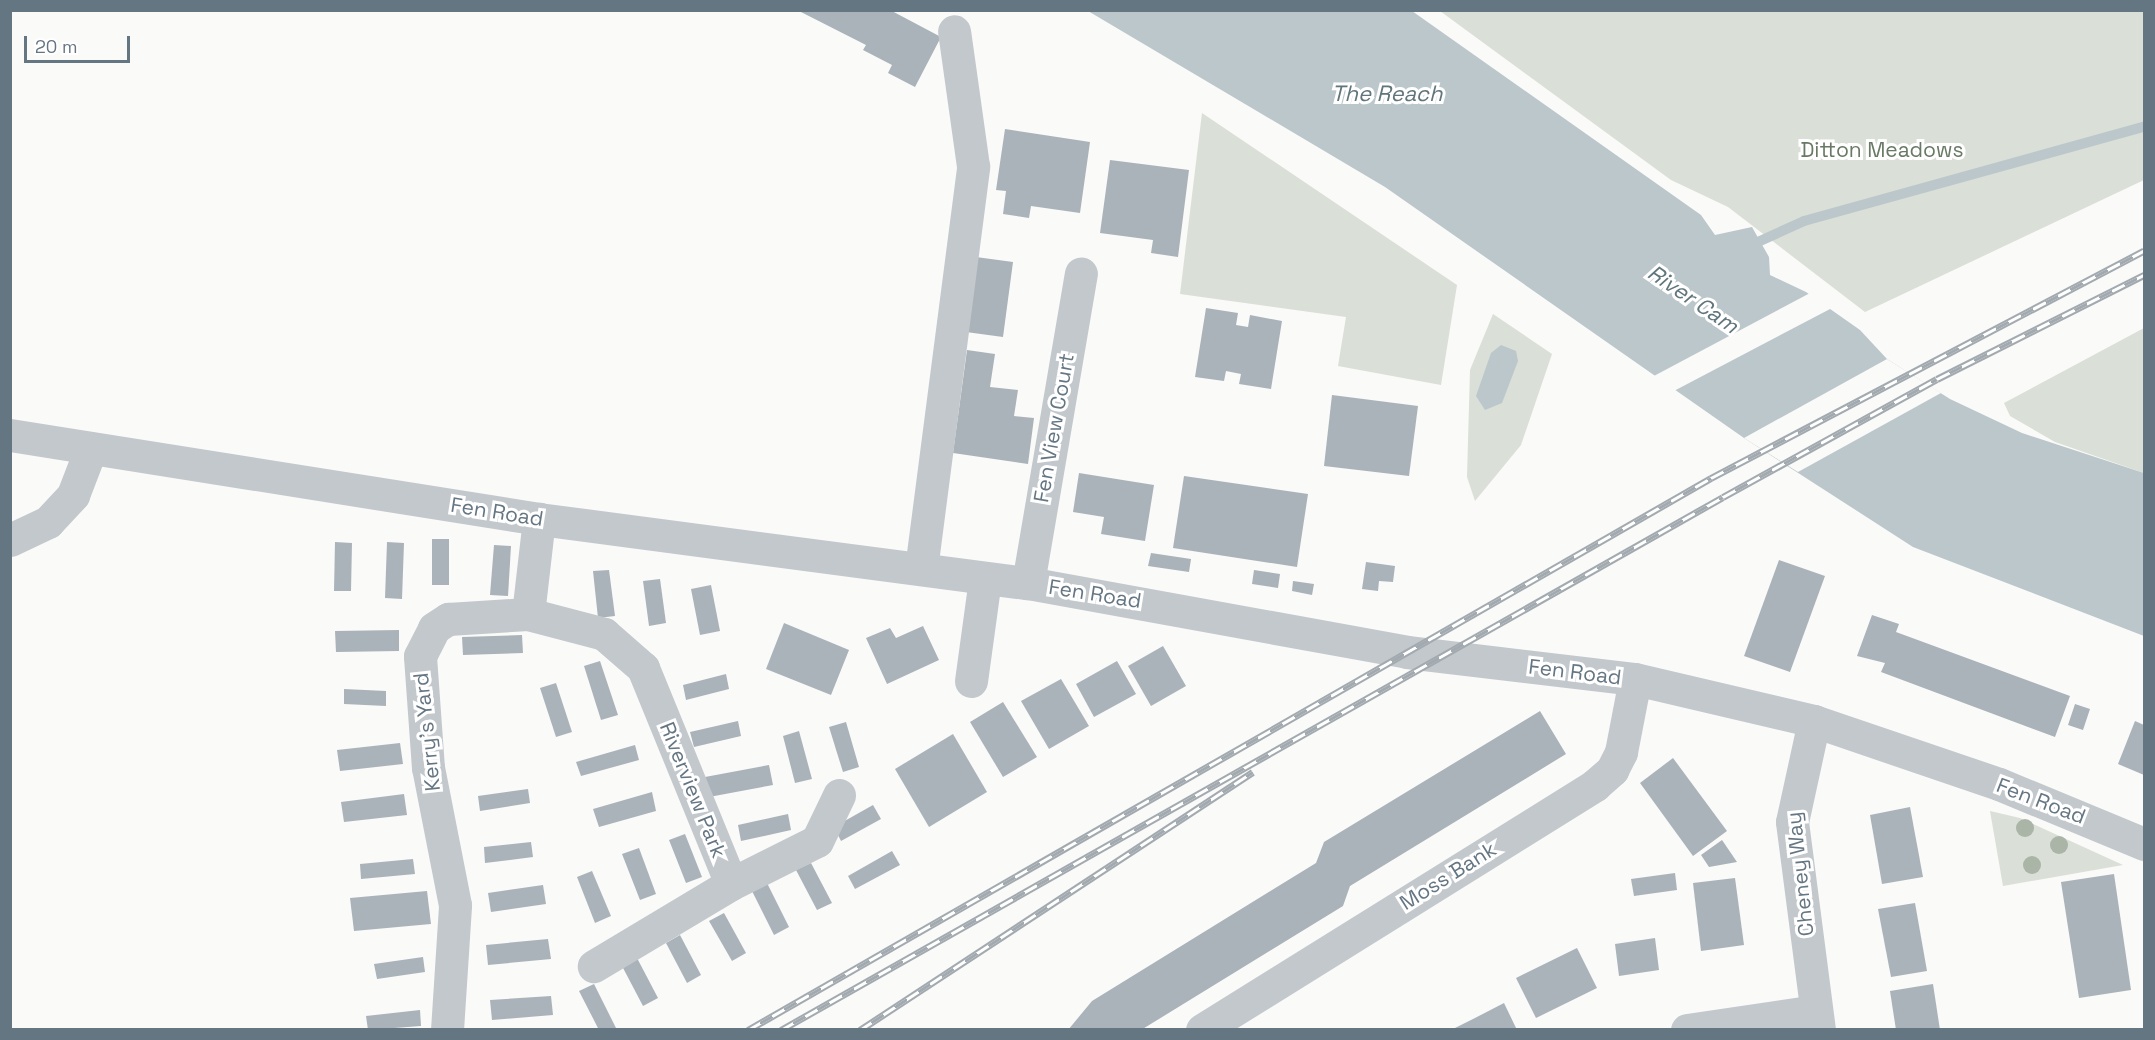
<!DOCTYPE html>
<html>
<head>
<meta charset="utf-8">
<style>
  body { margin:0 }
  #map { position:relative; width:2155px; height:1040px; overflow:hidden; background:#fafaf8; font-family:"Space Grotesk",sans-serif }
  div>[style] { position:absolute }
  .green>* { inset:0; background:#dadfd7 }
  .water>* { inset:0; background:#bbc7cb }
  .pier>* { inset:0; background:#fafaf8 }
  .stream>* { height:10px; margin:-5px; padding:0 5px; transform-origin:5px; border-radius:5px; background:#bbc7cb }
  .building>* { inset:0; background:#aab3b9 }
  .minor>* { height:33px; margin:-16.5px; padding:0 16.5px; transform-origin:16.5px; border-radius:16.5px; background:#c3c8cc }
  .rail>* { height:7px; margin-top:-3.5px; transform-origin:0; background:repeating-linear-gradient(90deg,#fff 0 14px,#a2aab0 0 28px); box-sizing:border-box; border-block:2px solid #a2aab0 }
  .trees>* { width:18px; height:18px; margin:-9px; border-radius:50%; background:#aab4a7 }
  span { translate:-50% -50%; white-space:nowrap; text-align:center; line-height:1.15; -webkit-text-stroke:6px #fff; paint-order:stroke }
  .park-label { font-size:21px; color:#687a64 }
  .street-label { font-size:21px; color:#657683 }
  .water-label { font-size:22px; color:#60757c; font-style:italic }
  .frame { position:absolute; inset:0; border:12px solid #657683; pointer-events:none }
  .scale { position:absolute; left:24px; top:36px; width:106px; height:27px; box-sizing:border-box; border:3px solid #657683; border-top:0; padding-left:8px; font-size:18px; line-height:21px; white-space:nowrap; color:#657683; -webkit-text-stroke:4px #fff; paint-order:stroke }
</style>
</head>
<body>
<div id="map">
  <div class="green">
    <div style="clip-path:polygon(1440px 11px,2144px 11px,2144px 180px,1865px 312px,1728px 207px,1671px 180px)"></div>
    <div style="clip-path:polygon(1202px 113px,1457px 285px,1441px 385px,1338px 366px,1346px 317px,1180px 294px)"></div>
    <div style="clip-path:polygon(1493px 314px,1552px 354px,1521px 445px,1475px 501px,1467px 477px,1470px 370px)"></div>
    <div style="clip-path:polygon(2144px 328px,2144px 473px,2055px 442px,2010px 416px,2004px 403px)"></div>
    <div style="clip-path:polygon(1990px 811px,2020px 818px,2123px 865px,2003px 886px)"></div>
  </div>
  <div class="water">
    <div style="clip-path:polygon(1088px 11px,1412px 11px,1701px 215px,1715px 235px,1752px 227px,1769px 257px,1770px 275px,1806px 292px,1860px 330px,1887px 359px,1950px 399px,2022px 433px,2144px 473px,2144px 636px,1913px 547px,1744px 438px,1385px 187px)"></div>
    <div style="clip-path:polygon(1501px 345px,1516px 351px,1518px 361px,1502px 403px,1485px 410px,1476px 396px,1491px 353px)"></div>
  </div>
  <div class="pier">
    <div style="clip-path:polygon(1812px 292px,1832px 308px,1672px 392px,1652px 377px)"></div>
    <div style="clip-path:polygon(1887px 359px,1941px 393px,1798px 472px,1744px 438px)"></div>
  </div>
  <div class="stream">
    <div style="left:1749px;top:246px;width:60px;rotate:-24.4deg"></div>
    <div style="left:1804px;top:221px;width:353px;rotate:-15.5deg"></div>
  </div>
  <div class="building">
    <div style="clip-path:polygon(797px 10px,890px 10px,941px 37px,915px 87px,888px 73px,892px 65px,863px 50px,866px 45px)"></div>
    <div style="clip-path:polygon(1005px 129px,1090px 142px,1080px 213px,1031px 206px,1029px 218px,1003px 214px,1006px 191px,996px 190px)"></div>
    <div style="clip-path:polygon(1110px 160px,1189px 170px,1178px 257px,1151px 253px,1153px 240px,1100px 233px)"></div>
    <div style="clip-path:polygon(976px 257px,1013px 262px,1003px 337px,966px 332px)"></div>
    <div style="clip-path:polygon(1206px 308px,1238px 313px,1236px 325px,1248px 327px,1250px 315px,1282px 321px,1271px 389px,1239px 384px,1241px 374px,1226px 371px,1224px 381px,1195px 377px)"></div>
    <div style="clip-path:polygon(967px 350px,995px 354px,990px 387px,1018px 390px,1014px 416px,1034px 418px,1028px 464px,953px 453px)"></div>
    <div style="clip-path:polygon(1332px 395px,1418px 406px,1409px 476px,1324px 466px)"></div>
    <div style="clip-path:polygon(1079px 473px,1154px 485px,1145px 541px,1101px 534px,1104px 517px,1073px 512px)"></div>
    <div style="clip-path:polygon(1184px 476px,1308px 494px,1297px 567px,1173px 548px)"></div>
    <div style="clip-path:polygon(432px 539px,449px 539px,449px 585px,432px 585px)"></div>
    <div style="clip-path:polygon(335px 542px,352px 543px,351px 591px,334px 591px)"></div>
    <div style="clip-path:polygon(387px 542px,404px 543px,402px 599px,385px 598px)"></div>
    <div style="clip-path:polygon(494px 545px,511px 546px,508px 596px,490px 595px)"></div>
    <div style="clip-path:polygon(1151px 553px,1191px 559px,1189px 572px,1148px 566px)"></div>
    <div style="clip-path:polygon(1779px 560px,1825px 576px,1790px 672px,1744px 656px)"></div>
    <div style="clip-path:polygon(1366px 562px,1395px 566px,1393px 582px,1379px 581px,1378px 591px,1362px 589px)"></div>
    <div style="clip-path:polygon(609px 570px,615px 616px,598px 618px,593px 571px)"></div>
    <div style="clip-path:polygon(1254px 570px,1280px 574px,1278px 588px,1252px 584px)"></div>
    <div style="clip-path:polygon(660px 579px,666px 623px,649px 626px,643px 581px)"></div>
    <div style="clip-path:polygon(1293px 581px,1314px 584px,1312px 595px,1292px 591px)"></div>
    <div style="clip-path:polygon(711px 585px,720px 631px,700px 635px,691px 589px)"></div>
    <div style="clip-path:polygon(1872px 615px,1899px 624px,1896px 632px,2070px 696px,2055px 737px,1881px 672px,1885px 663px,1857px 656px)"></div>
    <div style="clip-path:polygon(784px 623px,849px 650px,831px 695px,766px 669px)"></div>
    <div style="clip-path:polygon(923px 626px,939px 660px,887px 684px,866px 638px,890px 628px,896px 638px)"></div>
    <div style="clip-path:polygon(399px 630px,399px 651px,336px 652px,335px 631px)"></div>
    <div style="clip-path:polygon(522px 635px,523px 653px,463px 655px,462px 637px)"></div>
    <div style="clip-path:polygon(1163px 646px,1186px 686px,1151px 706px,1128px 666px)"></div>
    <div style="clip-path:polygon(600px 661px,618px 715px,601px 720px,584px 666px)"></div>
    <div style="clip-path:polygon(1117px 661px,1136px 694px,1094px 717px,1076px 684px)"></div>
    <div style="clip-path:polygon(726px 674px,729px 689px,686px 700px,683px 685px)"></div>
    <div style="clip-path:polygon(1061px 679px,1089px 726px,1049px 749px,1021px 701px)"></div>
    <div style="clip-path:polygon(556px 683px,572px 732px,556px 737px,540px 688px)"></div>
    <div style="clip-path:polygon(344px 689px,386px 691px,386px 706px,344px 704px)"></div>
    <div style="clip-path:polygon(1003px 702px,1037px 757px,1003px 777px,970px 722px)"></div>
    <div style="clip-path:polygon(2075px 704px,2090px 709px,2083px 730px,2068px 725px)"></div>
    <div style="clip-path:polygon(1540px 711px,1566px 754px,1350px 886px,1343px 906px,1141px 1030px,1068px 1030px,1092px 1001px,1316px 863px,1324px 842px)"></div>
    <div style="clip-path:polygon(738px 721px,741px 736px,694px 747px,690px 732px)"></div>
    <div style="clip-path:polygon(2135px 721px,2144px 725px,2144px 775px,2118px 764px)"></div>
    <div style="clip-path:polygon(846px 722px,859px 767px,843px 772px,829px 727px)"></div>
    <div style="clip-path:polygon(799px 731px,812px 779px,795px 783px,783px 736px)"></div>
    <div style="clip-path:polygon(953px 734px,987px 792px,929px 827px,895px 769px)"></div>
    <div style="clip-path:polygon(400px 743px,403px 764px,340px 771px,337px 750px)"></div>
    <div style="clip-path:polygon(635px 745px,639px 760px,581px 776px,576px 762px)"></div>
    <div style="clip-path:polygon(1673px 758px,1727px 831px,1693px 856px,1640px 783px)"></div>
    <div style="clip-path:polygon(769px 765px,773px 785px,709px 797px,705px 777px)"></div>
    <div style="clip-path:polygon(528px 789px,530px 803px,480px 811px,478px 796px)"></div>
    <div style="clip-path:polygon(652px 792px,656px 811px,599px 827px,593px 809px)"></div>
    <div style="clip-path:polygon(404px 794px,407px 815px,344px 822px,341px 802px)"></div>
    <div style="clip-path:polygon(873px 805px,881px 819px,841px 841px,834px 827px)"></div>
    <div style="clip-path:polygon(1910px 807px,1923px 877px,1882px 884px,1870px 815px)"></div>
    <div style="clip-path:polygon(788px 814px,791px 830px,741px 841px,738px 825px)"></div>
    <div style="clip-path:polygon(685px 834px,702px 877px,686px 883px,669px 840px)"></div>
    <div style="clip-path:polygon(1722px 840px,1737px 862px,1709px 867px,1701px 855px)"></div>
    <div style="clip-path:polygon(531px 842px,533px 857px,485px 863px,484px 847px)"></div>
    <div style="clip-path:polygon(639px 848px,656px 894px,640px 900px,622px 854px)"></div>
    <div style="clip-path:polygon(892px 851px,900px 865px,855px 889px,848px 876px)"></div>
    <div style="clip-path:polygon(413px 859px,415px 874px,361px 879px,360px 864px)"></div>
    <div style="clip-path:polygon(811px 863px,832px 903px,817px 910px,796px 870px)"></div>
    <div style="clip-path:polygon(592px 871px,611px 916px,595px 923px,577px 877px)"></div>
    <div style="clip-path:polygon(1675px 873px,1677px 890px,1634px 896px,1631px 879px)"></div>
    <div style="clip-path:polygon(2114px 874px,2131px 990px,2079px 998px,2061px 882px)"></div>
    <div style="clip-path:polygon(1735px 878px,1744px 945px,1701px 951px,1693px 883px)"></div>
    <div style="clip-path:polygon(767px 883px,789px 927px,774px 935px,752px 891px)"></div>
    <div style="clip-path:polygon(543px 885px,546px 904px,491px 912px,488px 893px)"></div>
    <div style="clip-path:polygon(427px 891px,431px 924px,354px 931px,350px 898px)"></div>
    <div style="clip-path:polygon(1915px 903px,1927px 971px,1891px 977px,1878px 909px)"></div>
    <div style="clip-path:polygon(724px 913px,746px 953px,732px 961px,709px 921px)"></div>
    <div style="clip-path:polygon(680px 935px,701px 975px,687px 983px,666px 943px)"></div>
    <div style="clip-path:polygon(1655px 938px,1659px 970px,1619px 976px,1615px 944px)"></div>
    <div style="clip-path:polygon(548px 939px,551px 959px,488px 965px,486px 945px)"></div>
    <div style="clip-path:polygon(1577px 948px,1597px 988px,1536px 1018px,1516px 978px)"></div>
    <div style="clip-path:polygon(423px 957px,425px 972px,377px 979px,374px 964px)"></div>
    <div style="clip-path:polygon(637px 958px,658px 998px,643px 1006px,622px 966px)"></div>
    <div style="clip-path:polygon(594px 984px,616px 1028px,613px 1030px,599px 1030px,579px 991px)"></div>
    <div style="clip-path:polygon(1933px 984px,1940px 1030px,1896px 1030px,1890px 991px)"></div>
    <div style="clip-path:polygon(551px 996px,553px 1015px,492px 1020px,490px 1000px)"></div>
    <div style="clip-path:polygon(1504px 1003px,1517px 1030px,1451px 1030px,1475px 1018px)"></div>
    <div style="clip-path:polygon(420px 1010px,421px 1026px,368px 1030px,366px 1016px)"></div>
  </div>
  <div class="minor">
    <div style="left:10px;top:435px;width:536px;rotate:9.02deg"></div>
    <div style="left:539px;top:519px;width:493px;rotate:7.5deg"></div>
    <div style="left:1028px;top:583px;width:385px;rotate:10.3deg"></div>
    <div style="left:1407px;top:652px;width:230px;rotate:6.8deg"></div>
    <div style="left:1635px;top:679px;width:184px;rotate:13.2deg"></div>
    <div style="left:1814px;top:721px;width:195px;rotate:18.8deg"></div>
    <div style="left:1999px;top:784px;width:157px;rotate:22.5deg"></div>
    <div style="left:10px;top:540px;width:42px;rotate:-25.3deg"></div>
    <div style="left:48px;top:522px;width:37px;rotate:-47deg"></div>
    <div style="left:73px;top:495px;width:50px;rotate:-69deg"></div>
    <div style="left:921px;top:569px;width:406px;rotate:-82.6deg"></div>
    <div style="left:973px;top:166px;width:136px;rotate:-98deg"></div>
    <div style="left:1028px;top:583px;width:314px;rotate:-80.3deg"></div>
    <div style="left:528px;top:614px;width:79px;rotate:14.7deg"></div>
    <div style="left:604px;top:634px;width:52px;rotate:41.1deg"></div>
    <div style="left:643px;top:668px;width:233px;rotate:67.8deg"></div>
    <div style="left:731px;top:884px;width:160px;rotate:149.1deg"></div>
    <div style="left:971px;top:681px;width:103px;rotate:-82.2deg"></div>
    <div style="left:1814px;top:721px;width:103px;rotate:102.3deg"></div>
    <div style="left:1792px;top:822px;width:210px;rotate:82.6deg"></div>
    <div style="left:731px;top:884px;width:96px;rotate:-26.6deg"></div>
    <div style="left:817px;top:841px;width:51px;rotate:-64.4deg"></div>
    <div style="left:447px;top:1030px;width:125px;rotate:-86.3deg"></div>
    <div style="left:455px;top:905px;width:140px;rotate:-101.1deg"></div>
    <div style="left:428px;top:768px;width:112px;rotate:-94.1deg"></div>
    <div style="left:420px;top:656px;width:31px;rotate:-63deg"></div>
    <div style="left:434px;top:628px;width:17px;rotate:-33deg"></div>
    <div style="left:448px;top:619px;width:80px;rotate:-3.6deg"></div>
    <div style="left:528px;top:614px;width:96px;rotate:-83.4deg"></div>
    <div style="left:1202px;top:1030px;width:463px;rotate:-31.9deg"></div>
    <div style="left:1595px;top:785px;width:23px;rotate:-41deg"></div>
    <div style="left:1612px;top:770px;width:20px;rotate:-63deg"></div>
    <div style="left:1621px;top:752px;width:74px;rotate:-79.1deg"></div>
    <div style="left:1687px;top:1030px;width:130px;rotate:-8.4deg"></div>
  </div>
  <div class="rail">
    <div style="left:748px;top:1030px;width:1110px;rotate:-29.82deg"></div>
    <div style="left:1711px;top:478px;width:489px;rotate:-27.7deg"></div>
    <div style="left:781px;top:1030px;width:1082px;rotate:-29.5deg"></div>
    <div style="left:1723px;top:497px;width:244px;rotate:-28.9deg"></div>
    <div style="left:1937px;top:379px;width:232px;rotate:-26.7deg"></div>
    <div style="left:860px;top:1030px;width:470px;rotate:-33.3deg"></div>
  </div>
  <div class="trees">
    <div style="left:2025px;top:828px"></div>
    <div style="left:2059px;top:845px"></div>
    <div style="left:2032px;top:865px"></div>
  </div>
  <div class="park-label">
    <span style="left:1882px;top:150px">Ditton Meadows</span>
  </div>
  <div class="street-label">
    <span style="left:1054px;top:428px;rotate:-80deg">Fen View Court</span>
    <span style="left:497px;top:512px;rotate:9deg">Fen Road</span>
    <span style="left:1095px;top:594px;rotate:9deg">Fen Road</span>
    <span style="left:1575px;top:672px;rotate:7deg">Fen Road</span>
    <span style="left:427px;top:732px;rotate:-96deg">Kerry's Yard</span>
    <span style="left:693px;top:790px;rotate:68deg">Riverview Park</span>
    <span style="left:2041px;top:801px;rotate:21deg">Fen Road</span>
    <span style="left:1800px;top:874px;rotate:-96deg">Cheney Way</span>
    <span style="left:1448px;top:876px;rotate:-32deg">Moss Bank</span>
  </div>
  <div class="water-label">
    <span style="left:1387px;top:94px">The Reach</span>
    <span style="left:1693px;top:299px;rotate:34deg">River Cam</span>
  </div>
  <div class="frame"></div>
  <div class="scale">20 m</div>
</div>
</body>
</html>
